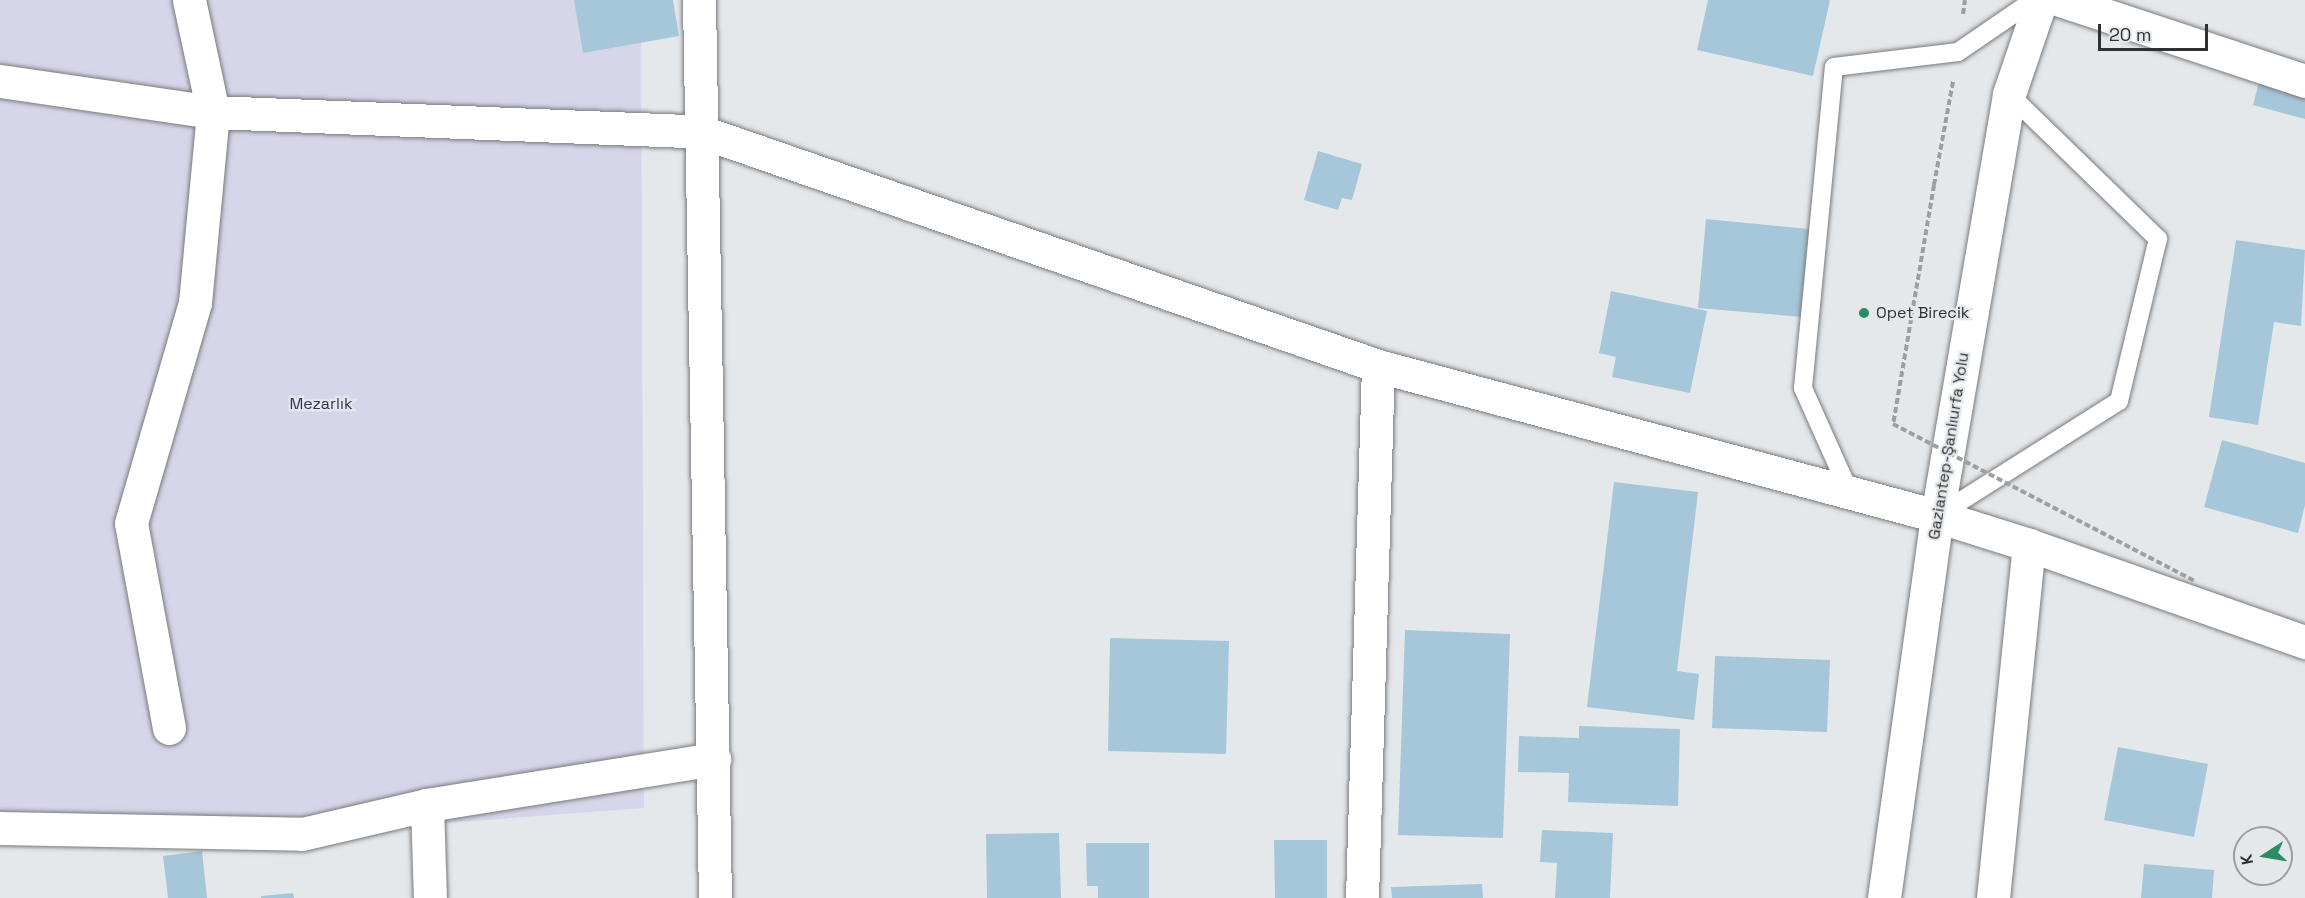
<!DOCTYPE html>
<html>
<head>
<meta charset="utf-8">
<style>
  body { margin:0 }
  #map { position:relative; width:2305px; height:898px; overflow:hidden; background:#e5e8eb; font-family:"Space Grotesk",sans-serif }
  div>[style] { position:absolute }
  .green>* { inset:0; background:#d7d5e9 }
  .building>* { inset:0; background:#a6c6da }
  .path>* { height:4px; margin-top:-2px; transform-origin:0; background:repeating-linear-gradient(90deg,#9c9ea1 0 6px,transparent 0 9px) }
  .roads { filter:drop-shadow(0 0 2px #787b7e) drop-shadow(0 0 2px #787b7e) }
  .service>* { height:18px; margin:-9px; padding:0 9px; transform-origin:9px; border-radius:9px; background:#fff }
  .minor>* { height:33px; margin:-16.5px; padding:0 16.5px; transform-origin:16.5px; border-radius:16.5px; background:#fff }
  .tertiary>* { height:33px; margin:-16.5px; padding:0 16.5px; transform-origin:16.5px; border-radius:16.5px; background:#fff }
  .primary>* { height:33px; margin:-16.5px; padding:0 16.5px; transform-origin:16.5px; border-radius:16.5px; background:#fff }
  .path-bridge>* { height:4px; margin-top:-2px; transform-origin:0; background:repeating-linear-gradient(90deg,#9c9ea1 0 6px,transparent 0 9px) }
  .dots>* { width:16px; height:16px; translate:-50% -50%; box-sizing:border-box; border:3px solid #e5e8eb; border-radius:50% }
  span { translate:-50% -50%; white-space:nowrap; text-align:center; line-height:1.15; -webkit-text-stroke:4.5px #e5e8eb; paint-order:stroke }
  .poi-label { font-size:16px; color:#2f3032 }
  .left { translate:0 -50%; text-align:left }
  .park-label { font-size:16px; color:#362f5a }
  .street-label { font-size:16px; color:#2f3032 }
  .north { position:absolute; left:2233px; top:826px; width:60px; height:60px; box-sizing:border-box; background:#e5e8eb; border:2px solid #9c9ea1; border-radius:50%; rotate:258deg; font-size:16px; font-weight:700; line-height:24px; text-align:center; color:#2f3032 }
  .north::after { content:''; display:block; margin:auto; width:21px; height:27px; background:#2a8b64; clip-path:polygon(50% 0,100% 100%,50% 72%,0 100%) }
  .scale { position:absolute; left:2098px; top:24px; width:110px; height:27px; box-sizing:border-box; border:3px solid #2f3032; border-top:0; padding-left:8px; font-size:18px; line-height:21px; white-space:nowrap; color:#2f3032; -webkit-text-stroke:4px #e5e8eb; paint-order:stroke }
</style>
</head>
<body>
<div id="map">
  <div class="green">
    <div style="clip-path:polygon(0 0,641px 0,644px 808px,302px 834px,0 828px)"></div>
  </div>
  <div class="building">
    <div style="clip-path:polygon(574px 0,673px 0,679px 36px,583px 53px)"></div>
    <div style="clip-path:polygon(1708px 0,1830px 0,1813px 76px,1697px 50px)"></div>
    <div style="clip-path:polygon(2261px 74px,2305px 86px,2305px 119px,2253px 105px)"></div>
    <div style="clip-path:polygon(1318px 151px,1362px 164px,1352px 200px,1342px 198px,1338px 210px,1304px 200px)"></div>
    <div style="clip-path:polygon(1706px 219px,1809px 229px,1802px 317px,1698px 308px)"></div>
    <div style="clip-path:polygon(2236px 240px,2305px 250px,2301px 326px,2274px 322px,2258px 425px,2209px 417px)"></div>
    <div style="clip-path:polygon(1611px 291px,1707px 311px,1690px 393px,1612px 377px,1616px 357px,1599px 353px)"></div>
    <div style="clip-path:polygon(2222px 440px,2305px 463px,2305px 505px,2298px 533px,2204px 507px)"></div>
    <div style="clip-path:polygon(1614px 482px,1698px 492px,1677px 671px,1699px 674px,1694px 720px,1587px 707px)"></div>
    <div style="clip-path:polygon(1405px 630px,1510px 634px,1503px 838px,1398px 835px)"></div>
    <div style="clip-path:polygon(1110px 638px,1229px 641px,1226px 754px,1108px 751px)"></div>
    <div style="clip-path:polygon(1715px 656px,1830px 660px,1827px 732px,1712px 728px)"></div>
    <div style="clip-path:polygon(1579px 726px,1680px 729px,1678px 806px,1568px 802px,1569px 773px,1518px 772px,1519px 736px,1579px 738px)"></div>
    <div style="clip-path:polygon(2118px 747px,2208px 764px,2194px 837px,2104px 820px)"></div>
    <div style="clip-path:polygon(1542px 830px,1613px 833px,1610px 898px,1555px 898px,1557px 863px,1540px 862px)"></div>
    <div style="clip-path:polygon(1059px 833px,1061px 898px,987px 898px,986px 834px)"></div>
    <div style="clip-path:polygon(1274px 840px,1327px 840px,1327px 898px,1275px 898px)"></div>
    <div style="clip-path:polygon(1086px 843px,1149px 843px,1149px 898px,1098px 898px,1098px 886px,1087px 886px)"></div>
    <div style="clip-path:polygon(202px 851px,207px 898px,168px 898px,163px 856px)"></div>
    <div style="clip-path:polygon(2144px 864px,2214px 870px,2212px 898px,2141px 898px)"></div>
    <div style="clip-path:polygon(1482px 884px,1483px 898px,1392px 898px,1391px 887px)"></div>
    <div style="clip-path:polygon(293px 893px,294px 898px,261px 898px,261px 896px)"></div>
  </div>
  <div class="path">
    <div style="left:1963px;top:14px;width:14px;rotate:-82deg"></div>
    <div style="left:1934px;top:185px;width:106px;rotate:-79.6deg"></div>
  </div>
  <div class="roads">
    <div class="service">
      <div style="left:1849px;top:491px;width:113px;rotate:-114.1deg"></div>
      <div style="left:1803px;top:388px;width:322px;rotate:-84.5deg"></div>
      <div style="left:1834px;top:67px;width:125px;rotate:-6.9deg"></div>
      <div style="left:1958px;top:52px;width:92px;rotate:-34.4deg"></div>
      <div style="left:1937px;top:516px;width:215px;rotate:-32.3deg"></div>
      <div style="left:2119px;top:401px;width:167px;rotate:-76.5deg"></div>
      <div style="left:2158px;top:239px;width:208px;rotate:-135.8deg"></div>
    </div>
    <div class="minor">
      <div style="left:699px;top:0;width:898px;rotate:88.98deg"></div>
      <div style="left:2060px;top:0;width:258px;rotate:18.3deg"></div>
      <div style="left:169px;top:728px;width:208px;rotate:-100.5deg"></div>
      <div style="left:131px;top:523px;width:229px;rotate:-73.8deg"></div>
      <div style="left:195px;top:303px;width:192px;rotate:-84.6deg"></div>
      <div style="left:213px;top:112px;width:115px;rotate:-102.1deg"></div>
      <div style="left:427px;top:805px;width:93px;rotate:88.2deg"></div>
      <div style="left:0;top:828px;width:302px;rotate:1.1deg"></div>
      <div style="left:302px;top:834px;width:128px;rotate:-13.1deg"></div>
      <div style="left:427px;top:805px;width:291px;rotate:-9.1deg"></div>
      <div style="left:1362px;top:898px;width:532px;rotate:-88.28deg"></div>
      <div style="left:1993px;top:898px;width:355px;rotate:-84.2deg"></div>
    </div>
    <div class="tertiary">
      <div style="left:0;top:81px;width:215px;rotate:8.3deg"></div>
      <div style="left:213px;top:112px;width:489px;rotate:2.3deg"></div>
      <div style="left:702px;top:132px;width:715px;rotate:19.09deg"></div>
      <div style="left:1378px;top:366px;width:579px;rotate:15.02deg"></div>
      <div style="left:1937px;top:516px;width:96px;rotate:17.5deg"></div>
      <div style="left:2029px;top:545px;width:293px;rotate:19.4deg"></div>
    </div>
    <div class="primary">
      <div style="left:1884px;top:898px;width:386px;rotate:-82.1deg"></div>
      <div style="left:1937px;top:516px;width:428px;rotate:-80.3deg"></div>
      <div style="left:2009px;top:94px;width:99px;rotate:-71.2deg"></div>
    </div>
  </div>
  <div class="path-bridge">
    <div style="left:1934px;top:185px;width:242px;rotate:99.7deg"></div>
    <div style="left:1893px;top:424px;width:339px;rotate:27.5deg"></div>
  </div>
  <div class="dots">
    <div style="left:1864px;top:313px;background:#2a8b64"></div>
  </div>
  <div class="poi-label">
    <span class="left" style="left:1876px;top:313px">Opet Birecik</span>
  </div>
  <div class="park-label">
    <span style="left:321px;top:404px">Mezarlık</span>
  </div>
  <div class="street-label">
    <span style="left:1949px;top:446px;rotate:-81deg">Gaziantep-Şanlıurfa Yolu</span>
  </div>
  <div class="north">K</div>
  <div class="scale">20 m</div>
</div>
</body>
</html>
